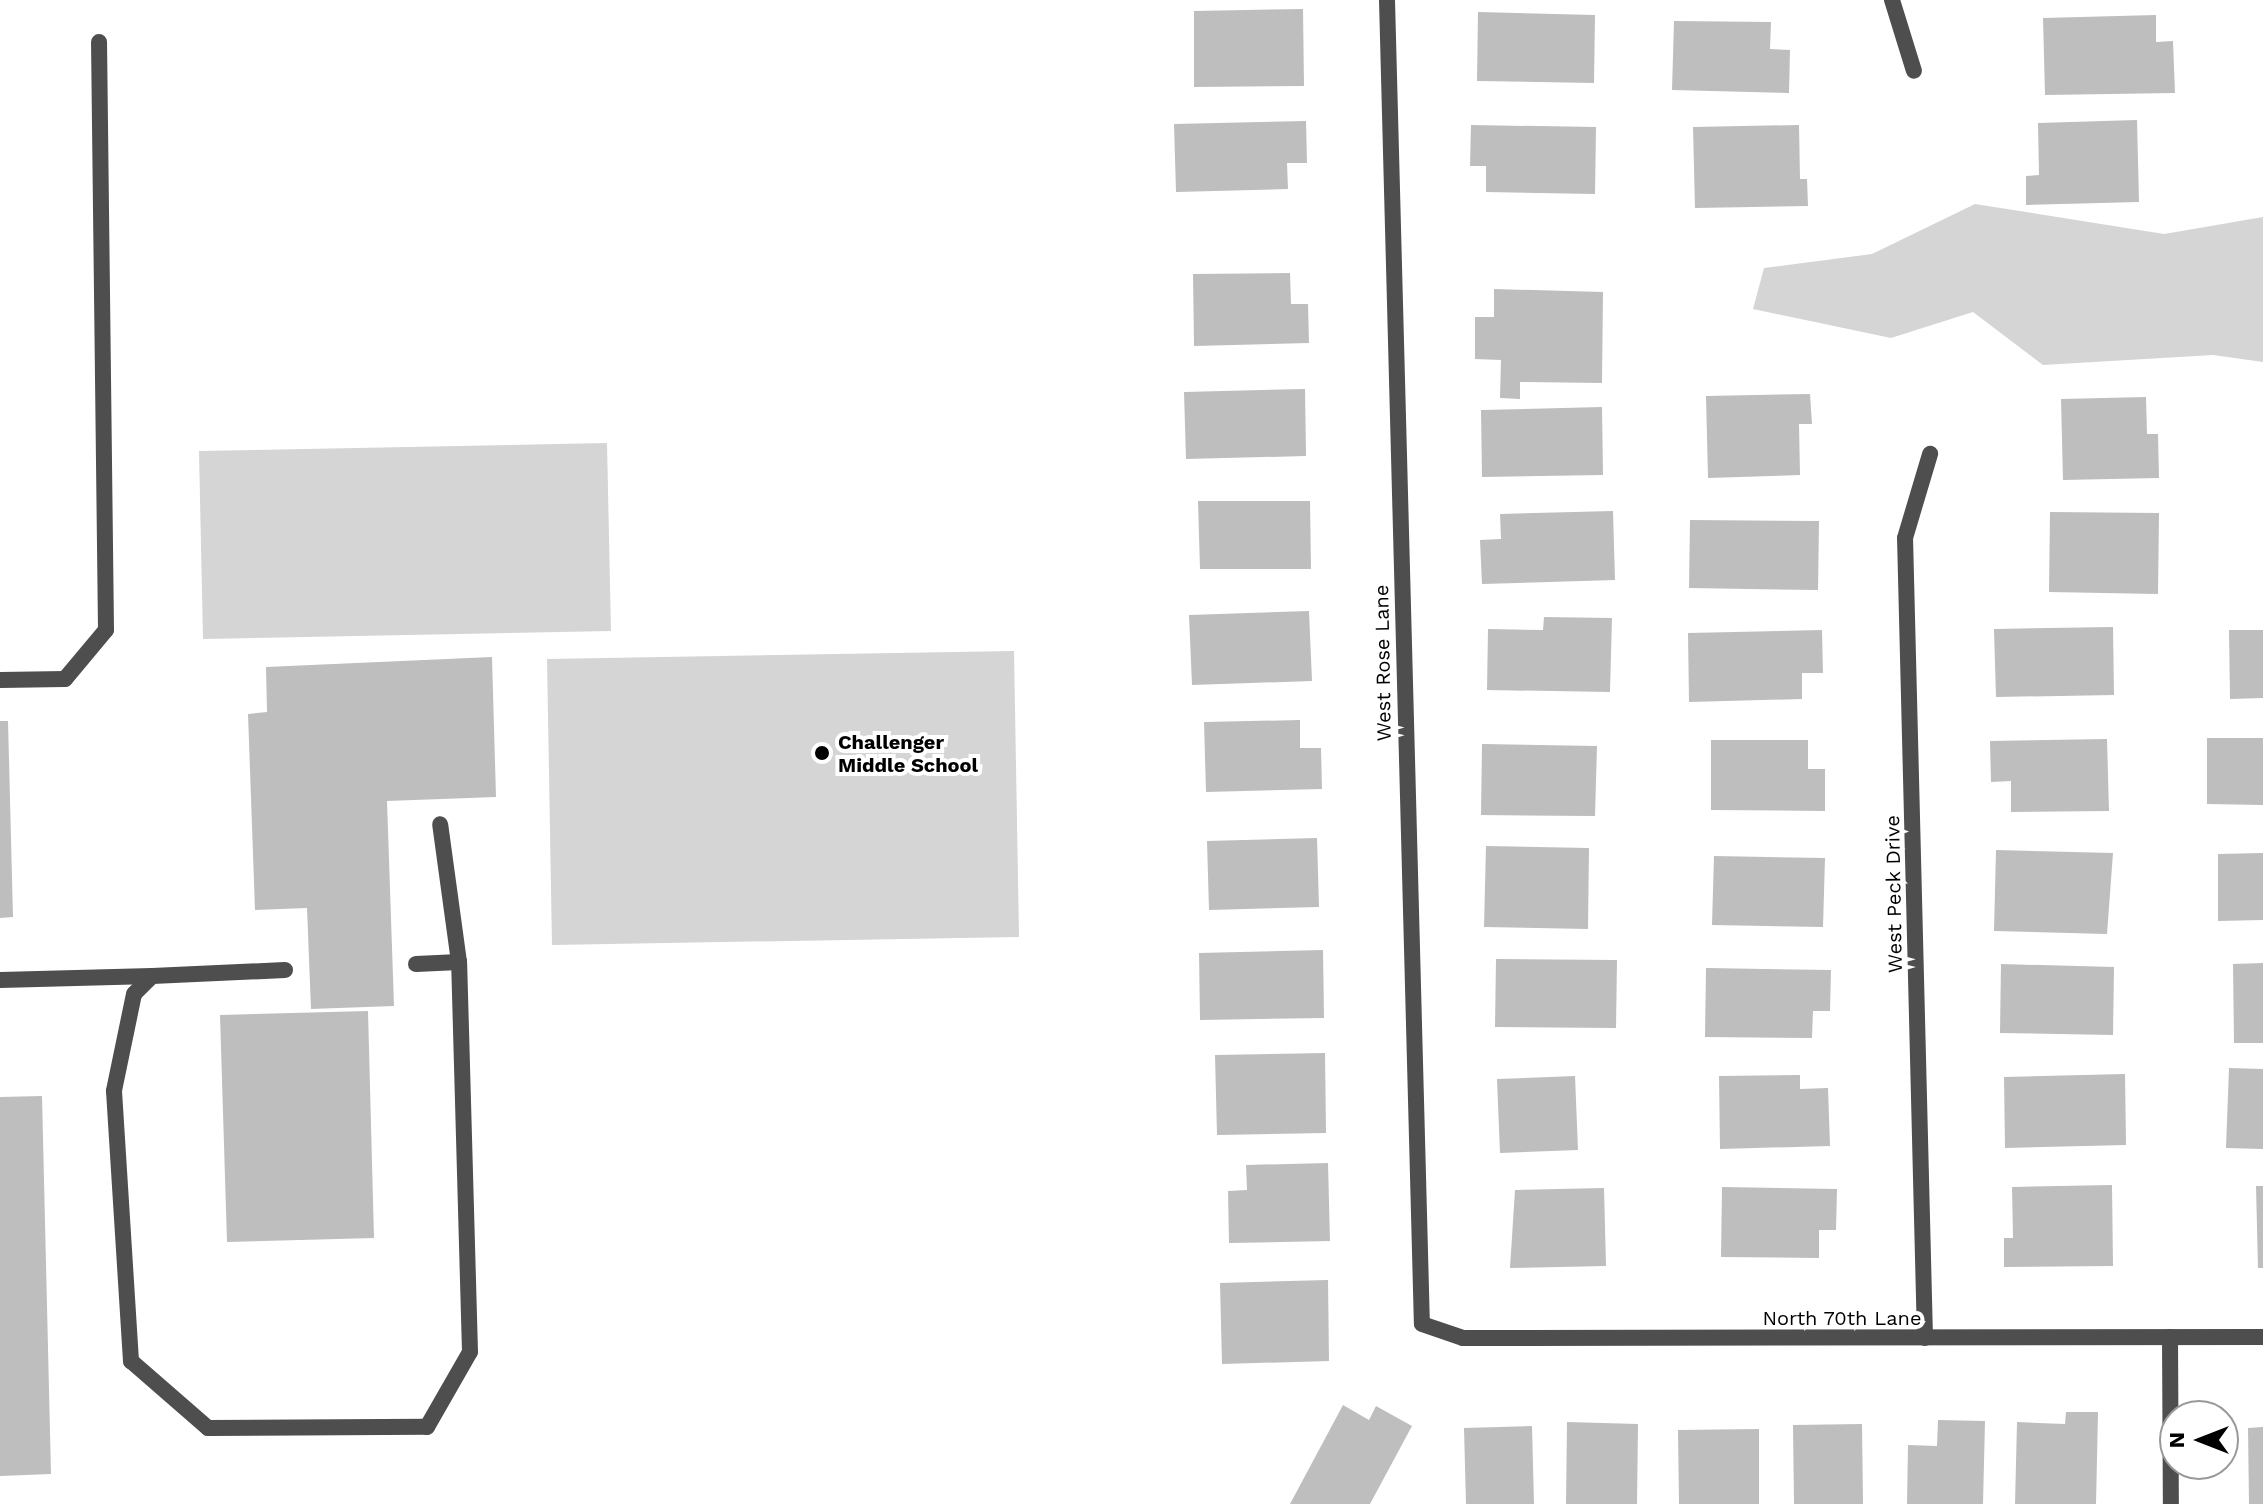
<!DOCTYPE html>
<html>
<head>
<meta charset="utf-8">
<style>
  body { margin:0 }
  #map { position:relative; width:2263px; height:1504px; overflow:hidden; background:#fff; font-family:"Work Sans",sans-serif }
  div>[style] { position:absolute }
  .green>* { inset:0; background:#d5d5d5 }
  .building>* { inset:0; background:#bebebe }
  .lane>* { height:16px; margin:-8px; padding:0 8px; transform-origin:8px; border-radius:8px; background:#4e4e4e }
  .street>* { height:16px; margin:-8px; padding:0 8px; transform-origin:8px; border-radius:8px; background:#4e4e4e }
  .dots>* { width:22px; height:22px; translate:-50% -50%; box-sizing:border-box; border:4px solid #fff; border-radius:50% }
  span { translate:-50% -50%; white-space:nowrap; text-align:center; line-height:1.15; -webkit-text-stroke:8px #fff; paint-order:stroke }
  .street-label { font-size:20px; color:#000 }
  .poi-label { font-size:20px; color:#000; font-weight:700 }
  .left { translate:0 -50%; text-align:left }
  .north { position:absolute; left:2159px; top:1400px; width:80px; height:80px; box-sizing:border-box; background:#fff; border:2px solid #999; border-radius:50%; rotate:270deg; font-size:22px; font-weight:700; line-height:32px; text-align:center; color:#000 }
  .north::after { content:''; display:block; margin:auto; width:28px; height:36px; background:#000; clip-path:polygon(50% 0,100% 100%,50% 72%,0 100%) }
</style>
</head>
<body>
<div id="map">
  <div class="green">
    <div style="clip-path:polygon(1975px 204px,2164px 234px,2263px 217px,2263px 362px,2213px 355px,2043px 365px,1973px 312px,1891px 338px,1753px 309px,1764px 268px,1872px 254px)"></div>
    <div style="clip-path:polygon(607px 443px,611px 631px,203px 639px,199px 451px)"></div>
    <div style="clip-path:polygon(1014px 651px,1019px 937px,552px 945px,547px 659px)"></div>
  </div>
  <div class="building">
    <div style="clip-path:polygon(1303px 9px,1304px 86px,1194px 87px,1194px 11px)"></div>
    <div style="clip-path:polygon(1478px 12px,1595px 15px,1594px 83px,1477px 81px)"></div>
    <div style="clip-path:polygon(2156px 15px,2156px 42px,2173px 41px,2175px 93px,2045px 95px,2043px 18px)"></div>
    <div style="clip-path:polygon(1674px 21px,1771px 22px,1770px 49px,1790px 50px,1789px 93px,1672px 90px)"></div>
    <div style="clip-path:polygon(2137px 120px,2139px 202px,2026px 205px,2026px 176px,2039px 175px,2038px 123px)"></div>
    <div style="clip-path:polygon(1306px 121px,1307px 163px,1287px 163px,1288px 189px,1176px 192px,1174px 124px)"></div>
    <div style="clip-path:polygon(1471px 125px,1596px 127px,1595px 194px,1486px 192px,1486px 166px,1470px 166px)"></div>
    <div style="clip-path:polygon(1799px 125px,1800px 179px,1807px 179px,1808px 206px,1695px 208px,1693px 127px)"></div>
    <div style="clip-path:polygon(1290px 273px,1291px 304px,1308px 304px,1309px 343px,1194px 346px,1193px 274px)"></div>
    <div style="clip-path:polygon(1494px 289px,1603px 292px,1602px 383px,1520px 382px,1520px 399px,1500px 398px,1501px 360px,1475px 359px,1475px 317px,1494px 317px)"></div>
    <div style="clip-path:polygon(1305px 389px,1306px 456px,1186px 459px,1184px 392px)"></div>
    <div style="clip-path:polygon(1810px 394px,1812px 424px,1799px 424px,1800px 475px,1708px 478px,1706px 396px)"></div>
    <div style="clip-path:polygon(2146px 397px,2147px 434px,2158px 434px,2159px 478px,2063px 480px,2061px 399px)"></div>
    <div style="clip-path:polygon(1602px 407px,1603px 475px,1482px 477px,1481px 410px)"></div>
    <div style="clip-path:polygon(1198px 501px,1310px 501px,1311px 569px,1200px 569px)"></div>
    <div style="clip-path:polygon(1613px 511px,1615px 580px,1482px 584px,1480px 540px,1501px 539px,1500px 514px)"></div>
    <div style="clip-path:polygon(2050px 512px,2159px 513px,2158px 594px,2049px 592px)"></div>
    <div style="clip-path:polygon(1690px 520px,1819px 521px,1818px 590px,1689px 588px)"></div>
    <div style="clip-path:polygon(1309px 611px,1312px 681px,1192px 685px,1189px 615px)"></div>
    <div style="clip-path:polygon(1544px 617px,1612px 618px,1610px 692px,1487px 690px,1488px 629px,1543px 630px)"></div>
    <div style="clip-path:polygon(2113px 627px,2114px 695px,1996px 697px,1994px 629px)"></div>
    <div style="clip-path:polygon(1822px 630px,1823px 673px,1802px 673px,1802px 699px,1689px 702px,1688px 633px)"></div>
    <div style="clip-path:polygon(2229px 630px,2263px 630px,2263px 698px,2230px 699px)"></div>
    <div style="clip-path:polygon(492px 657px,496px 797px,387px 801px,394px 1006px,311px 1009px,307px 908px,255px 910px,248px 714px,267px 712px,266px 667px)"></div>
    <div style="clip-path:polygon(1300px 720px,1300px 748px,1321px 748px,1322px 789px,1206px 792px,1204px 722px)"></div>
    <div style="clip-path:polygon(0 721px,8px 721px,13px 917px,0 918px)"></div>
    <div style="clip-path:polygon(2207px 738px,2263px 738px,2263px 805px,2207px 804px)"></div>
    <div style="clip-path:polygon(2107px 739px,2109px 811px,2011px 812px,2011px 781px,1991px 782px,1990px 741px)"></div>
    <div style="clip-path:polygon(1711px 740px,1808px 740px,1808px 769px,1825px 769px,1825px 811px,1711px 810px)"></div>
    <div style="clip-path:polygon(1482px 744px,1597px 746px,1595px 816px,1481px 815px)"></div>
    <div style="clip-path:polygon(1317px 838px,1319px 907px,1209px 910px,1207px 841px)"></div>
    <div style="clip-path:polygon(1486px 846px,1589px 848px,1588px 929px,1484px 927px)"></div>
    <div style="clip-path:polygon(1996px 850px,2113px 853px,2107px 934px,1994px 931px)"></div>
    <div style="clip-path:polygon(2263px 853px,2263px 920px,2218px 921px,2218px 854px)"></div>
    <div style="clip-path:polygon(1714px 856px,1825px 858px,1823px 927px,1712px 925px)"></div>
    <div style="clip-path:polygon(1323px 950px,1324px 1018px,1200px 1020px,1199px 953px)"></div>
    <div style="clip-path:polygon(1496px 959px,1617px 960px,1616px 1028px,1495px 1027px)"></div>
    <div style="clip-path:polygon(2263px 963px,2263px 1043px,2234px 1043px,2233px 964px)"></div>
    <div style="clip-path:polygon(2001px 964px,2114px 967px,2113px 1035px,2000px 1033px)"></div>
    <div style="clip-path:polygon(1706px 968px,1831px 970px,1830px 1011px,1813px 1011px,1812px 1038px,1705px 1037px)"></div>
    <div style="clip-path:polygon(368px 1011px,374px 1238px,227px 1242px,220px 1015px)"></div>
    <div style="clip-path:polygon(1325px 1053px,1326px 1133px,1217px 1135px,1215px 1055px)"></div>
    <div style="clip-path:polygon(2229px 1068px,2263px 1069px,2263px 1149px,2226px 1148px)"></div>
    <div style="clip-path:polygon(2125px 1074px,2126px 1145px,2005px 1148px,2004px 1077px)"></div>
    <div style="clip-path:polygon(1800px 1075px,1800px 1089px,1828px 1088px,1830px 1146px,1720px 1149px,1719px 1076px)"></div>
    <div style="clip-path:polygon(1575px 1076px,1578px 1150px,1500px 1153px,1497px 1079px)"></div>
    <div style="clip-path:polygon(42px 1096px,51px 1474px,0 1476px,0 1097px)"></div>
    <div style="clip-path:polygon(1328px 1163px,1330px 1241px,1229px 1243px,1228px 1191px,1247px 1190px,1246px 1165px)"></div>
    <div style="clip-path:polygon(2112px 1185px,2113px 1266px,2004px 1267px,2004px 1238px,2013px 1238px,2012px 1187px)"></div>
    <div style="clip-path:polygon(2256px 1186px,2263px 1186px,2263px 1268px,2258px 1268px)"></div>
    <div style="clip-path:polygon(1722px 1187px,1837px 1189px,1836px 1230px,1819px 1230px,1819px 1258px,1721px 1257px)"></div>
    <div style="clip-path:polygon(1604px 1188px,1606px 1266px,1510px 1268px,1515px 1190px)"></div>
    <div style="clip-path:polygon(1328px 1280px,1329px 1361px,1222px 1364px,1220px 1283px)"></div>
    <div style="clip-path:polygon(1343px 1405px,1369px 1420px,1376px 1406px,1412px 1426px,1370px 1504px,1290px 1504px)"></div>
    <div style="clip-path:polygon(2066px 1412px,2098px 1412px,2096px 1504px,2015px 1504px,2017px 1422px,2065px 1424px)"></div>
    <div style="clip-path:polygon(1938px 1420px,1985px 1421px,1983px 1504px,1907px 1504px,1908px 1445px,1937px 1446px)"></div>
    <div style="clip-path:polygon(1567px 1422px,1638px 1424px,1637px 1504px,1566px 1504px)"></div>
    <div style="clip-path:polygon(1862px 1424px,1863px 1504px,1794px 1504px,1793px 1425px)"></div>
    <div style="clip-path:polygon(1532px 1426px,1534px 1504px,1466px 1504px,1464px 1428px)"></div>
    <div style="clip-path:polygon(2263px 1427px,2263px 1504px,2249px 1504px,2248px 1428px)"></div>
    <div style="clip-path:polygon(1759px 1429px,1759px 1504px,1679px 1504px,1678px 1430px)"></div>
  </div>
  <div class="lane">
    <div style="left:0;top:680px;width:65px;rotate:-0.9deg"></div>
    <div style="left:65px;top:679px;width:64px;rotate:-50.1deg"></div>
    <div style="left:106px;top:630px;width:588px;rotate:-90.68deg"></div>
    <div style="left:416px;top:964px;width:43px;rotate:-2.7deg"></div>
    <div style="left:285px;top:970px;width:133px;rotate:177.4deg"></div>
    <div style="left:152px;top:976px;width:25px;rotate:135deg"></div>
    <div style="left:134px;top:994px;width:99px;rotate:101.7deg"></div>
    <div style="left:114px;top:1091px;width:271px;rotate:86.4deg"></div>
    <div style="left:131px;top:1361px;width:102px;rotate:41deg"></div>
    <div style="left:208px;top:1428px;width:219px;rotate:-0.3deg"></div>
    <div style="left:427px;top:1427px;width:86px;rotate:-60.2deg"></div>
    <div style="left:470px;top:1352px;width:390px;rotate:-91.6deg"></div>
    <div style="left:459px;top:962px;width:139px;rotate:-97.8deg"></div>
    <div style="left:0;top:980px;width:152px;rotate:-1.5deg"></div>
  </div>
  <div class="street">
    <div style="left:1387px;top:0;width:1324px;rotate:88.49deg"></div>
    <div style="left:1422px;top:1324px;width:43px;rotate:18.9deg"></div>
    <div style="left:1463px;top:1338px;width:800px;rotate:-0.07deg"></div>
    <div style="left:1892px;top:0;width:74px;rotate:72.8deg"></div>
    <div style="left:2170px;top:1337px;width:167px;rotate:89.7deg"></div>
    <div style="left:1925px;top:1338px;width:800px;rotate:-91.43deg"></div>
    <div style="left:1905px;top:538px;width:88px;rotate:-73.4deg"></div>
  </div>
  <div class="dots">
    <div style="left:822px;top:753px;background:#000"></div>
  </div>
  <div class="street-label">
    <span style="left:1383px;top:663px;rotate:-91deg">West Rose Lane</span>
    <span style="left:1894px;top:894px;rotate:-91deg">West Peck Drive</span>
    <span style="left:1842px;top:1318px">North 70th Lane</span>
  </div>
  <div class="poi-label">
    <span class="left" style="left:838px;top:754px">Challenger<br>Middle School</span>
  </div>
  <div class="north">N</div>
</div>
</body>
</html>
